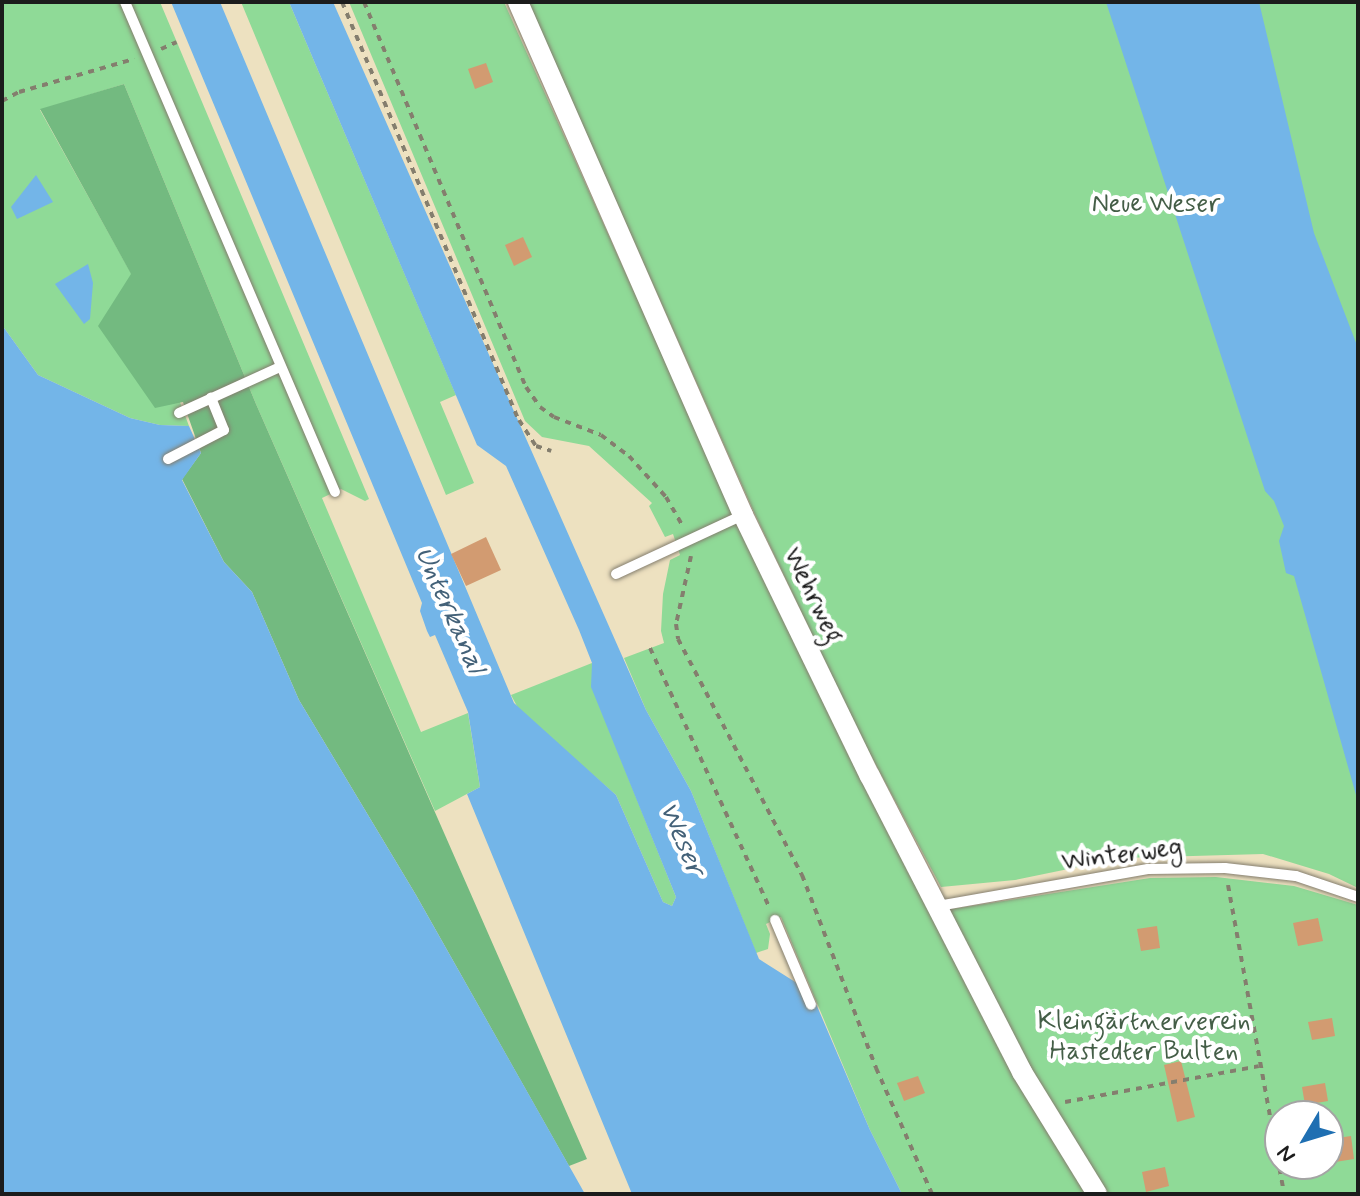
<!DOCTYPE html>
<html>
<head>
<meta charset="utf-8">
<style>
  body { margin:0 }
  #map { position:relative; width:1360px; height:1196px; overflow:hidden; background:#ede1c0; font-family:Mynerve,sans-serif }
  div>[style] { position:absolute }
  .green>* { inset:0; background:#8fda97 }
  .forest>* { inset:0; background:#73ba80 }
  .water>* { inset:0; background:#73b5e8 }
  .building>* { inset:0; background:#d29b71 }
  .path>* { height:4px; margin-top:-2px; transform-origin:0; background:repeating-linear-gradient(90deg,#847e6e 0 6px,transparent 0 12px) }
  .roads { filter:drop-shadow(0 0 2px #847e6e) drop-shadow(0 0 2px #847e6e) }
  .lane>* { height:10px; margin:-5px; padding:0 5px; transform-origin:5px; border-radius:5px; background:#fff }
  .street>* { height:20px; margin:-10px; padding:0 10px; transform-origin:10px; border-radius:10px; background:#fff }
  span { translate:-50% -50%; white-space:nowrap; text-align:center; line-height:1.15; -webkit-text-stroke:8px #fff; paint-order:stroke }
  .park-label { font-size:26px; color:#445e47 }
  .street-label { font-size:26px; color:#1c1c1c }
  .water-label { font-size:28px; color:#436178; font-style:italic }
  .frame { position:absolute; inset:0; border:4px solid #1c1c1c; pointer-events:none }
  .north { position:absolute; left:1264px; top:1100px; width:80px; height:80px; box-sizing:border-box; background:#fff; border:2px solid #a4a4a4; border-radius:50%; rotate:232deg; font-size:22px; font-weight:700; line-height:32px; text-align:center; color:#1c1c1c }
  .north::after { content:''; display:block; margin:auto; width:28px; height:36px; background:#1f6fb2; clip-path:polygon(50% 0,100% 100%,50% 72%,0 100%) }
</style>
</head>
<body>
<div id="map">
  <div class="green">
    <div style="clip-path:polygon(2px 2px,160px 2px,369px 499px,365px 501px,341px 489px,322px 498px,421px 732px,468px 713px,480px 787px,435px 811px,256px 404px,124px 84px,40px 110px,132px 275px,189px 426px,160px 425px,130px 418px,38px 375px,2px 325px)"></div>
    <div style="clip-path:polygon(241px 2px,289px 2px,456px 395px,440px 402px,474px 483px,446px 495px)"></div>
    <div style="clip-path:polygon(evenodd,349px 2px,504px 2px,674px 381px,933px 912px,1150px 878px,1216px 877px,1294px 886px,1358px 905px,1358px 1194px,902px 1194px,870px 1130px,781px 917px,766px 924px,770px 934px,768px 949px,756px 953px,691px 791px,646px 710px,624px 658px,664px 643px,661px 631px,663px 594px,670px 560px,680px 555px,673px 534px,665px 537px,649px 506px,652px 503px,589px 446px,542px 437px,525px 421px,349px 2px,1280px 1116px,1328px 1116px,1328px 1164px,1280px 1164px,1280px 1116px)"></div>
    <div style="clip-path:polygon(528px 2px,1358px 2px,1358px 888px,1329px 874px,1263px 854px,1122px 858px,1015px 880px,941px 887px,859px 733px,753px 510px)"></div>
    <div style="clip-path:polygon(592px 663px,592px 687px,676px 897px,672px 906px,663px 902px,616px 795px,519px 710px,511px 695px)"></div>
  </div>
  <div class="forest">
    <div style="clip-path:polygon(124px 84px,256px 404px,587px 1159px,569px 1166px,416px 895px,299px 700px,252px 592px,224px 562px,182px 479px,201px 453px,183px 402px,155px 408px,98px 326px,131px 274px,40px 109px)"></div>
  </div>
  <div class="water">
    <div style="clip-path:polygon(171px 2px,220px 2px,514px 703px,616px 795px,663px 902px,672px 906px,676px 897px,591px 687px,592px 663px,579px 630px,506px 466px,477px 445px,289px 2px,333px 2px,646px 710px,691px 791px,759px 959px,811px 992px,870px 1130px,902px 1194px,632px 1194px,467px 794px,480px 787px,468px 712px,435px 635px,430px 637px,427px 631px,420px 611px,422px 603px)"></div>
    <div style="clip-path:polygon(1106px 2px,1259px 2px,1314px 233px,1358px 348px,1358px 802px,1294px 576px,1286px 573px,1279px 541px,1284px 526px,1274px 501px,1265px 491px)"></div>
    <div style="clip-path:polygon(36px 175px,53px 202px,17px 219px,11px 207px)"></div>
    <div style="clip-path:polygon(88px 264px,93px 283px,90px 319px,84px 324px,55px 284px)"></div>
    <div style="clip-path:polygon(2px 325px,38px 375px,130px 418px,160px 425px,189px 426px,201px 453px,182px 480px,224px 562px,252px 592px,299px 700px,416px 895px,585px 1194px,2px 1194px)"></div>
  </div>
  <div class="building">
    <div style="clip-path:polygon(486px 63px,493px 82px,475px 89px,468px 69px)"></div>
    <div style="clip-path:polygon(523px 237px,532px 257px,514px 266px,505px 245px)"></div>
    <div style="clip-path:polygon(486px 537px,501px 570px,466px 586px,451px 554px)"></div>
    <div style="clip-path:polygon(1318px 918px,1323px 941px,1298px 946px,1293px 923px)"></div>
    <div style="clip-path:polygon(1157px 926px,1160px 948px,1141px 951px,1137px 929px)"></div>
    <div style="clip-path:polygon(1332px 1018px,1335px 1036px,1312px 1040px,1308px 1022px)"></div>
    <div style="clip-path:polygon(1181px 1061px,1195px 1117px,1177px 1122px,1164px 1065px)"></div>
    <div style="clip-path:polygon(918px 1076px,925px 1093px,904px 1101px,897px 1083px)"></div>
    <div style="clip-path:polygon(1325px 1083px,1328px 1101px,1305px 1105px,1302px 1087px)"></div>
    <div style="clip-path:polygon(1351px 1136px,1354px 1159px,1335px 1162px,1331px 1139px)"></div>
    <div style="clip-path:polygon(1165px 1167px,1169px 1186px,1146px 1192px,1142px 1172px)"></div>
  </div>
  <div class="path">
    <div style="left:342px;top:2px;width:454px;rotate:67.1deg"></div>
    <div style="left:519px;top:420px;width:31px;rotate:57deg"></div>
    <div style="left:536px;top:446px;width:16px;rotate:18deg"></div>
    <div style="left:364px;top:2px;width:418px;rotate:67.2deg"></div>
    <div style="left:526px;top:387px;width:24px;rotate:55deg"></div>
    <div style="left:540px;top:407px;width:17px;rotate:36deg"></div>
    <div style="left:554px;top:417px;width:50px;rotate:21deg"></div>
    <div style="left:601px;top:435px;width:35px;rotate:37deg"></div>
    <div style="left:629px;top:456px;width:55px;rotate:47.9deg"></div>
    <div style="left:666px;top:497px;width:34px;rotate:60deg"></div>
    <div style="left:161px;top:49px;width:17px;rotate:-24deg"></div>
    <div style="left:2px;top:101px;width:19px;rotate:-28deg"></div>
    <div style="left:19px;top:92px;width:120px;rotate:-16deg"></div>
    <div style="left:691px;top:556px;width:70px;rotate:102.4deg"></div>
    <div style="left:676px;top:624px;width:15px;rotate:82deg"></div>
    <div style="left:678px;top:639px;width:267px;rotate:62.3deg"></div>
    <div style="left:802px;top:875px;width:207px;rotate:69deg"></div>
    <div style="left:876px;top:1068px;width:138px;rotate:66deg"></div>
    <div style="left:650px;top:648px;width:285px;rotate:65.3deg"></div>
    <div style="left:1228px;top:885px;width:314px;rotate:79.7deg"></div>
    <div style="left:1065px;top:1102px;width:197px;rotate:-10.5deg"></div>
  </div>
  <div class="roads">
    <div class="lane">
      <div style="left:125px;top:2px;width:533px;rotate:66.8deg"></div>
      <div style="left:179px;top:413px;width:111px;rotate:-24.5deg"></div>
      <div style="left:168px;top:459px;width:63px;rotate:-27.4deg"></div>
      <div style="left:224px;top:430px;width:35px;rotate:-112deg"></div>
      <div style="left:616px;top:574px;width:140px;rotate:-24.9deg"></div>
      <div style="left:938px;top:906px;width:213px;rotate:-10deg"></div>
      <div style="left:1148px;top:869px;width:77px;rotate:-0.7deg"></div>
      <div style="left:1225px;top:868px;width:71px;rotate:6.4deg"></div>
      <div style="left:1296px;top:876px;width:65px;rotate:18.7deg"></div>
      <div style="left:775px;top:920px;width:92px;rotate:67deg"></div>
    </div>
    <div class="street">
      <div style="left:518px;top:2px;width:560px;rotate:66.32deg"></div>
      <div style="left:743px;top:515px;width:290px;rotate:64.1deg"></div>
      <div style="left:870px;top:776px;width:333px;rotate:62.8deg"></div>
      <div style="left:1022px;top:1072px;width:143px;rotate:58.4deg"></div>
    </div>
  </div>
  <div class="park-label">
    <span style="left:1156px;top:205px">Neue Weser</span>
    <span style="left:1144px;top:1038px">Kleingärtnerverein<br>Hastedter Bulten</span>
  </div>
  <div class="street-label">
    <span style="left:812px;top:596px;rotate:64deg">Wehrweg</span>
    <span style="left:1122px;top:856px;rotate:-7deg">Winterweg</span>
  </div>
  <div class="water-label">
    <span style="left:449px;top:610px;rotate:66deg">Unterkanal</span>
    <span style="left:681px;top:839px;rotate:67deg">Weser</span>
  </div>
  <div class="frame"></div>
  <div class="north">N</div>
</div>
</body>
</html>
